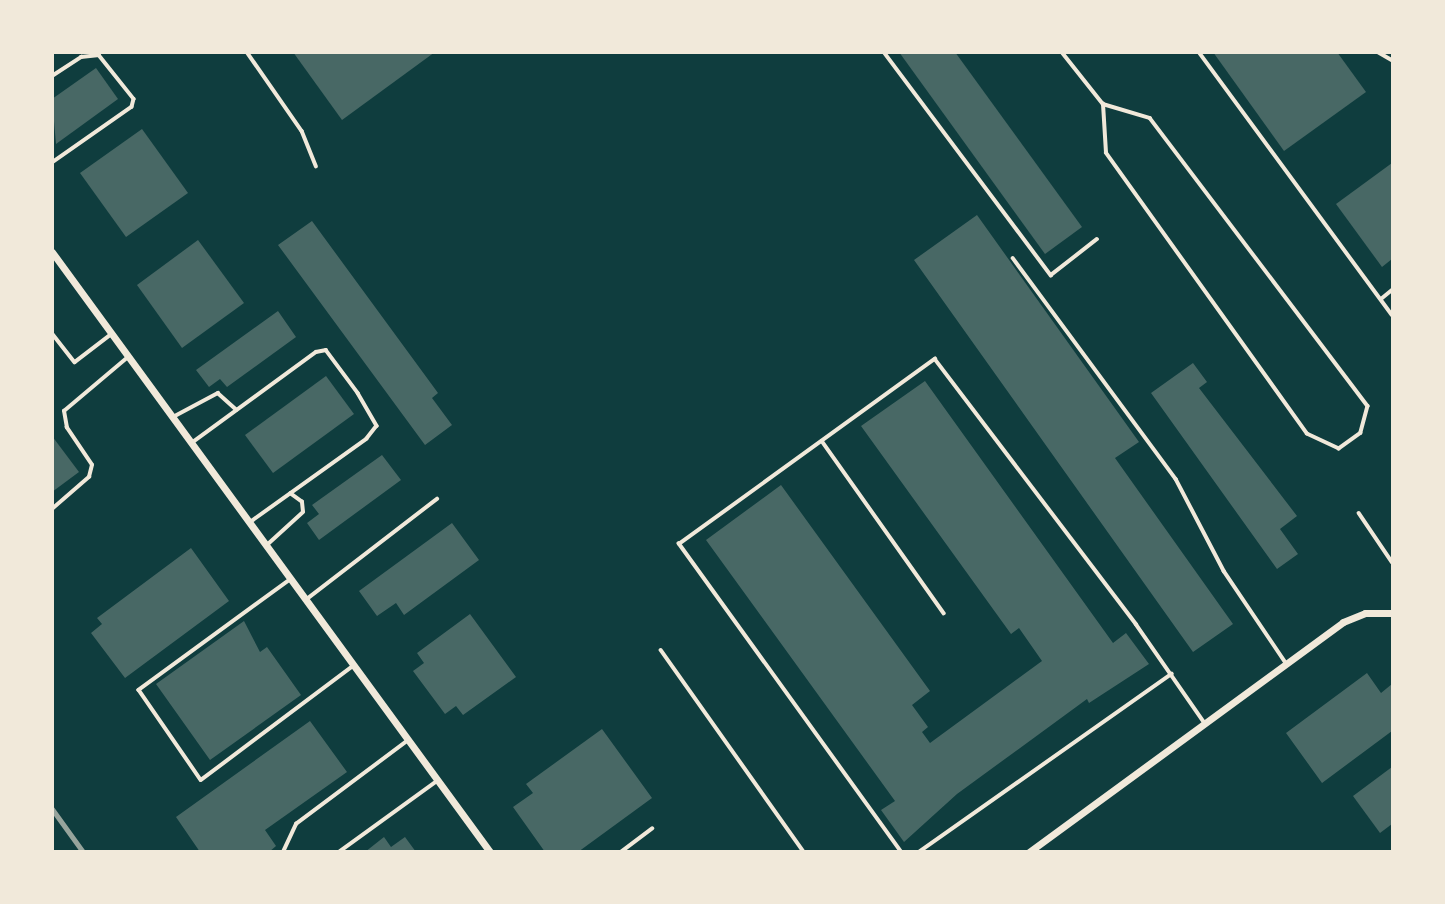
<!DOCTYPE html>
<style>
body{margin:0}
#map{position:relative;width:1445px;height:904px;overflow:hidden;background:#0f3d3e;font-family:Raleway,sans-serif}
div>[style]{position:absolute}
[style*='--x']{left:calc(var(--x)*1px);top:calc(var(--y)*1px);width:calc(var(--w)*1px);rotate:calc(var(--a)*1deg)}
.building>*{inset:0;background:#486865}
.service>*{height:3.5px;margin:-1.75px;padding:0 1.75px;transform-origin:1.75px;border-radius:1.75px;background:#f1e9da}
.minor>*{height:7px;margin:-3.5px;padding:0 3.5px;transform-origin:3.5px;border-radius:3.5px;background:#f1e9da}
.rail>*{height:5px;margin:-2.5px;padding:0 2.5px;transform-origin:2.5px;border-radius:2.5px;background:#97a49c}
span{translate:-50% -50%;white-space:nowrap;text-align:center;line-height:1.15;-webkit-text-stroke:6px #f1e9da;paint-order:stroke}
.frame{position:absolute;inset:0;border:54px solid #f1e9da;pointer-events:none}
</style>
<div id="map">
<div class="building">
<div style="clip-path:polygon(293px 52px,435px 52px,342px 120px)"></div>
<div style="clip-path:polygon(899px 52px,955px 52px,1082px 227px,1045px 254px)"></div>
<div style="clip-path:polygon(1213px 52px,1337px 52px,1366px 92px,1284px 151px)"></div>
<div style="clip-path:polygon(96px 68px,118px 99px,56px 144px,52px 99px)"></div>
<div style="clip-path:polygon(142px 129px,188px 193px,126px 237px,80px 173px)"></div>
<div style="clip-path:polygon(1392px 163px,1392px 259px,1382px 267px,1336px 204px)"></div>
<div style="clip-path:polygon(977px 215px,1139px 442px,1115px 458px,1233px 624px,1193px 652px,914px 260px)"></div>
<div style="clip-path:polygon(312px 221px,438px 393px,432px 398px,452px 425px,425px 445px,278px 245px)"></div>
<div style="clip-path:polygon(198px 240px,244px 303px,182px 348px,137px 285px)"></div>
<div style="clip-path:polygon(278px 311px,296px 337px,227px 387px,220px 379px,209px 387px,196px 370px)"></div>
<div style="clip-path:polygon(1193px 363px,1207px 382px,1199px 388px,1297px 516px,1280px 529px,1298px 554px,1277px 569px,1151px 393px)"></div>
<div style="clip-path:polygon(326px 376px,354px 414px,273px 473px,245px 435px)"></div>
<div style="clip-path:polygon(925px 381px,1113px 643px,1126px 633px,1149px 664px,1089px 703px,1087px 699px,957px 794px,904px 842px,881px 810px,895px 801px,706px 540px,781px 485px,930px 691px,912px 705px,928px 727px,922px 732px,930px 743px,1042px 661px,1019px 628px,1011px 634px,861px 426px)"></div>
<div style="clip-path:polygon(52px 436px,79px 472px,52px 492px)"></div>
<div style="clip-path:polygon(382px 455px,401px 480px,319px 540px,307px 523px,319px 514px,312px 505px)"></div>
<div style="clip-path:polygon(452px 523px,479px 560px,404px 615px,396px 603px,377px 616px,359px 591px)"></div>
<div style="clip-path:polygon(191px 548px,229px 601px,125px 678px,91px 633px,102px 624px,97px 618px)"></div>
<div style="clip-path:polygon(470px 614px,516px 677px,463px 715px,456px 706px,445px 714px,413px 671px,424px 663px,417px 653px)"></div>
<div style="clip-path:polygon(244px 621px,260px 652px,267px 647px,301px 695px,210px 760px,156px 684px)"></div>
<div style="clip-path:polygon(1367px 673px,1381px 693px,1392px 684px,1392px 731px,1322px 783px,1286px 733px)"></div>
<div style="clip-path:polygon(310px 721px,347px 772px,265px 830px,276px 846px,269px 852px,200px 852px,176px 817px)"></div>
<div style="clip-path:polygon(602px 729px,652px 798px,578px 852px,545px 852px,513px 807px,533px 793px,526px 784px)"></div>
<div style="clip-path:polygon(1392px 767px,1392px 824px,1380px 833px,1353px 796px)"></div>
<div style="clip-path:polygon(384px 837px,391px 847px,405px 837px,416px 852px,365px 852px)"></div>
</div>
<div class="service">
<div style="--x:247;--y:52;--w:96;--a:55.2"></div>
<div style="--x:302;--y:131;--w:38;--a:68"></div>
<div style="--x:884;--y:52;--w:279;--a:53.2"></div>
<div style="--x:1051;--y:275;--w:58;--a:-38"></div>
<div style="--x:1062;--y:52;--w:66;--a:51.7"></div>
<div style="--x:1103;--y:104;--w:49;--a:16.6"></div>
<div style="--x:1150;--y:118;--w:361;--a:52.9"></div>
<div style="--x:1368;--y:406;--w:28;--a:105"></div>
<div style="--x:1361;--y:433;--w:27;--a:144"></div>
<div style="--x:1339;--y:449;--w:35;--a:-155"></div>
<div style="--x:1307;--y:434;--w:345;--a:-125.6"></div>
<div style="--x:1106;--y:153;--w:49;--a:-93.5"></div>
<div style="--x:1199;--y:52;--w:326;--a:53.7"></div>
<div style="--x:1378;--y:52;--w:16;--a:30"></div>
<div style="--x:52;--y:76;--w:35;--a:-33"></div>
<div style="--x:81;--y:57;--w:18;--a:-6"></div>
<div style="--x:99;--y:55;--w:56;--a:51.5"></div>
<div style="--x:134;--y:99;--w:8;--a:104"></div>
<div style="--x:132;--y:107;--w:98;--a:145"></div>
<div style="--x:1013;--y:258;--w:275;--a:53.6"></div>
<div style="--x:1176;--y:479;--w:104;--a:62.4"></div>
<div style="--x:1224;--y:571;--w:111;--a:56"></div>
<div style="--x:1381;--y:299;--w:14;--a:-39"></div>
<div style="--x:52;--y:333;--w:37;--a:52"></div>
<div style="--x:75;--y:362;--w:44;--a:-37.6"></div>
<div style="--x:173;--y:417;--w:51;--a:-28.1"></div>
<div style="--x:218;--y:393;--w:25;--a:42"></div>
<div style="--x:822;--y:441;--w:211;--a:54.7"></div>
<div style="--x:193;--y:442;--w:152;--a:-36.2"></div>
<div style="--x:316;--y:352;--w:10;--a:-11"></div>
<div style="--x:326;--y:350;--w:54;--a:53.3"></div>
<div style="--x:358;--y:393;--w:38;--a:60"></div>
<div style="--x:377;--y:426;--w:16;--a:128"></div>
<div style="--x:367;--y:439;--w:143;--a:144.4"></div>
<div style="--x:52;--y:509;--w:49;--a:-40.9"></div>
<div style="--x:89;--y:477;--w:12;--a:-76"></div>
<div style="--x:92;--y:465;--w:45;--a:-124"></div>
<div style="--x:67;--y:428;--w:17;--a:-100"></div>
<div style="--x:64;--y:411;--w:82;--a:-40.1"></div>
<div style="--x:1359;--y:513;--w:59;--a:56"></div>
<div style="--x:268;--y:544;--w:47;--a:-42.4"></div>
<div style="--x:303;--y:512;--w:10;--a:-96"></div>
<div style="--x:302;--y:502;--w:14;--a:-144"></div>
<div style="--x:290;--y:580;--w:187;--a:143.9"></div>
<div style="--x:139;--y:690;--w:109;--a:55.4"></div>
<div style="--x:201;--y:780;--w:190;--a:-36.9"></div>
<div style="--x:307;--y:599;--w:164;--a:-37.6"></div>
<div style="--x:661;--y:650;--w:247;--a:54.7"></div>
<div style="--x:283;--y:852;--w:31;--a:-65"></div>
<div style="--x:296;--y:824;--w:139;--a:-36.8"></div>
<div style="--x:339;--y:852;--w:121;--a:-35.9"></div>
<div style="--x:621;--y:852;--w:39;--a:-37"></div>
<div style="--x:901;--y:852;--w:380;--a:-125.8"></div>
<div style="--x:679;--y:544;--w:316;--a:-35.9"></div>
<div style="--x:935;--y:359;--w:333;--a:52.8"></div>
<div style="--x:1136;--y:624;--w:119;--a:55.2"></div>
<div style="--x:919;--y:852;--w:309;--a:-35.2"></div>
</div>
<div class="minor">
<div style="--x:52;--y:252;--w:743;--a:53.87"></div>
<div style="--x:1029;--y:852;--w:389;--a:-36.2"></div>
<div style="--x:1343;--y:622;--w:24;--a:-22"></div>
<div style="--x:1365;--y:613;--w:27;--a:0"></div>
</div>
<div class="rail">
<div style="--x:52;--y:809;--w:53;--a:54.2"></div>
</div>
<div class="frame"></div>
</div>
